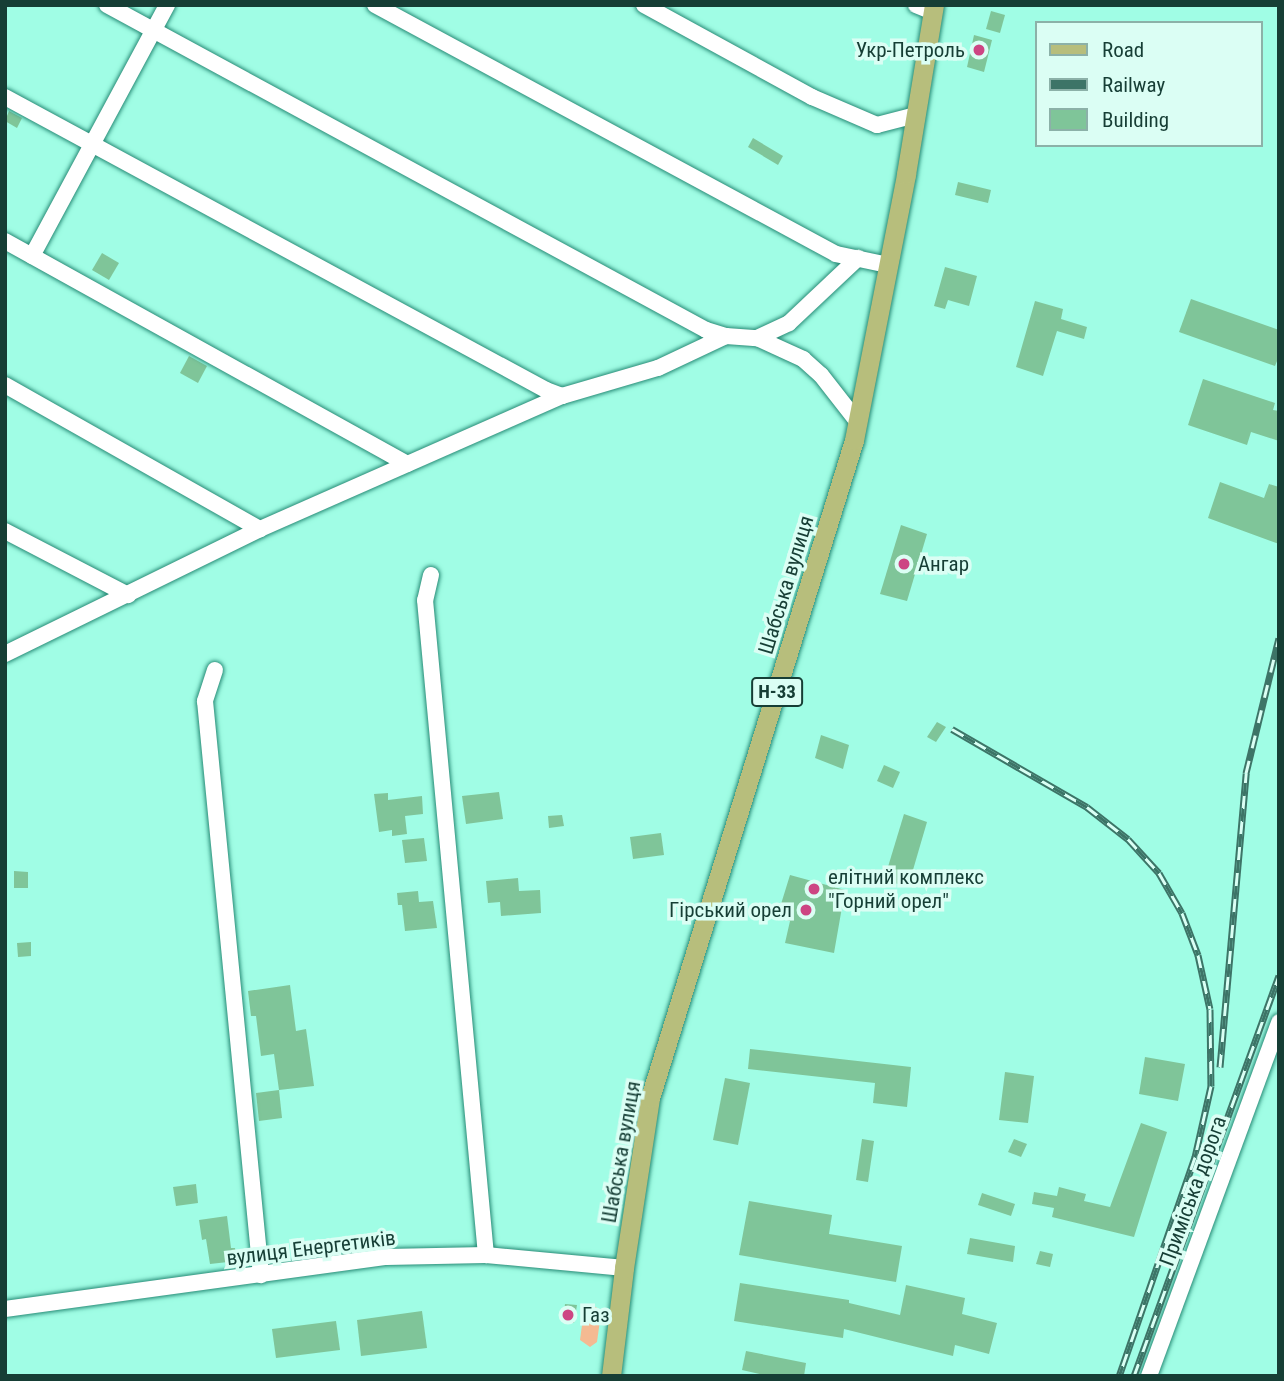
<!DOCTYPE html>
<meta charset="utf-8">
<style>
body{margin:0}
#map{position:relative;width:1284px;height:1381px;overflow:hidden;background:#a0fde5;font-family:"Roboto Condensed",sans-serif}
div>[style]{position:absolute}
[style*='--x']{left:calc(var(--x)*1px);top:calc(var(--y)*1px);width:calc(var(--w)*1px);rotate:calc(var(--a)*1deg)}
.green>*{inset:0;background:#f4ba92}
.building>*{inset:0;background:#7fc599}
.roads{filter:drop-shadow(0 0 2px #278b76) drop-shadow(0 0 2px #278b76)}
.minor>*{height:16px;margin:-8px;padding:0 8px;transform-origin:8px;border-radius:8px;background:#fff}
.major>*{height:19px;margin:-9.5px;padding:0 9.5px;transform-origin:9.5px;border-radius:9.5px;background:#b7be7c}
.rail>*{height:7px;margin-top:-3.5px;transform-origin:0;background:repeating-linear-gradient(90deg,#dbfef4 0 13px,#3d7467 0 26px);box-sizing:border-box;border-block:2px solid #3d7467}
.dots>*{width:19px;height:19px;translate:-50% -50%;box-sizing:border-box;border:4px solid #dbfef4;border-radius:50%}
span{translate:-50% -50%;white-space:nowrap;text-align:center;line-height:1.15;-webkit-text-stroke:7px #dbfef4;paint-order:stroke}
.shield-label span{padding:2px 5px;background:#dbfef4;border:2px solid;border-radius:5px;-webkit-text-stroke-width:0}
.shield-label{font-size:19px;color:#163e35;font-weight:700}
.poi-label{font-size:21px;color:#163e35}
.right{translate:-100% -50%;text-align:right}
.left{translate:0 -50%;text-align:left}
.street-label{font-size:21px;color:#163e35}
.frame{position:absolute;inset:0;border:7px solid #163e35;pointer-events:none}
.legend{position:absolute;left:1035px;top:21px;width:228px;height:126px;box-sizing:border-box;background:#dbfef4;border:2px solid #8cb1a8;margin:0;padding:9px 12px;list-style:none;font-size:21px;color:#163e35}
.legend li{display:flex;align-items:center;gap:14px;height:35px}
.legend b{width:35px;border:2px solid #8cb1a8}
</style>
<div id="map">
<div class="green">
<div style="clip-path:polygon(587px 1307px,596px 1307px,601px 1313px,597px 1342px,590px 1347px,580px 1340px,584px 1310px)"></div>
</div>
<div class="building">
<div style="clip-path:polygon(991px 11px,1005px 15px,1000px 33px,986px 29px)"></div>
<div style="clip-path:polygon(974px 35px,992px 40px,984px 72px,967px 67px)"></div>
<div style="clip-path:polygon(9px 111px,22px 118px,17px 128px,5px 121px)"></div>
<div style="clip-path:polygon(753px 138px,783px 156px,778px 165px,748px 147px)"></div>
<div style="clip-path:polygon(958px 182px,991px 190px,988px 203px,955px 195px)"></div>
<div style="clip-path:polygon(102px 253px,119px 263px,109px 280px,92px 270px)"></div>
<div style="clip-path:polygon(945px 267px,977px 276px,969px 306px,948px 300px,945px 309px,934px 306px)"></div>
<div style="clip-path:polygon(1191px 299px,1279px 330px,1279px 356px,1275px 366px,1179px 332px)"></div>
<div style="clip-path:polygon(1035px 301px,1063px 309px,1061px 319px,1087px 327px,1084px 339px,1057px 331px,1043px 376px,1016px 367px)"></div>
<div style="clip-path:polygon(189px 356px,207px 366px,198px 383px,180px 373px)"></div>
<div style="clip-path:polygon(1203px 379px,1275px 403px,1273px 410px,1279px 411px,1279px 441px,1251px 432px,1247px 445px,1188px 425px)"></div>
<div style="clip-path:polygon(1220px 482px,1264px 498px,1269px 484px,1279px 487px,1279px 544px,1208px 518px)"></div>
<div style="clip-path:polygon(901px 525px,927px 534px,907px 601px,880px 594px)"></div>
<div style="clip-path:polygon(937px 722px,946px 727px,936px 742px,927px 737px)"></div>
<div style="clip-path:polygon(821px 735px,849px 745px,843px 769px,815px 758px)"></div>
<div style="clip-path:polygon(884px 765px,900px 772px,893px 788px,877px 781px)"></div>
<div style="clip-path:polygon(499px 792px,503px 819px,466px 824px,462px 796px)"></div>
<div style="clip-path:polygon(388px 793px,388px 800px,422px 796px,423px 814px,405px 816px,407px 834px,392px 836px,392px 830px,379px 832px,374px 794px)"></div>
<div style="clip-path:polygon(904px 814px,927px 822px,908px 887px,884px 880px)"></div>
<div style="clip-path:polygon(562px 815px,564px 826px,549px 828px,548px 816px)"></div>
<div style="clip-path:polygon(661px 833px,664px 855px,633px 859px,630px 837px)"></div>
<div style="clip-path:polygon(424px 838px,427px 861px,405px 863px,402px 840px)"></div>
<div style="clip-path:polygon(14px 871px,28px 872px,28px 888px,14px 888px)"></div>
<div style="clip-path:polygon(790px 875px,845px 890px,834px 953px,785px 943px,790px 921px,777px 917px)"></div>
<div style="clip-path:polygon(518px 878px,519px 891px,540px 890px,541px 913px,501px 916px,500px 902px,488px 903px,486px 881px)"></div>
<div style="clip-path:polygon(418px 891px,419px 902px,433px 901px,437px 928px,405px 931px,402px 905px,398px 905px,397px 893px)"></div>
<div style="clip-path:polygon(31px 942px,31px 956px,18px 957px,17px 943px)"></div>
<div style="clip-path:polygon(290px 985px,296px 1031px,306px 1029px,314px 1086px,279px 1090px,274px 1054px,261px 1056px,256px 1016px,251px 1016px,248px 991px)"></div>
<div style="clip-path:polygon(750px 1049px,911px 1067px,907px 1107px,873px 1103px,875px 1083px,748px 1069px)"></div>
<div style="clip-path:polygon(1145px 1057px,1185px 1064px,1178px 1101px,1139px 1094px)"></div>
<div style="clip-path:polygon(1005px 1072px,1034px 1076px,1028px 1123px,999px 1120px)"></div>
<div style="clip-path:polygon(725px 1078px,750px 1083px,738px 1145px,713px 1140px)"></div>
<div style="clip-path:polygon(279px 1090px,282px 1118px,259px 1121px,256px 1093px)"></div>
<div style="clip-path:polygon(1141px 1123px,1167px 1132px,1134px 1237px,1052px 1217px,1054px 1208px,1032px 1204px,1034px 1192px,1057px 1196px,1059px 1187px,1086px 1194px,1084px 1201px,1110px 1207px)"></div>
<div style="clip-path:polygon(862px 1139px,874px 1141px,868px 1182px,856px 1180px)"></div>
<div style="clip-path:polygon(1014px 1139px,1027px 1144px,1021px 1157px,1008px 1152px)"></div>
<div style="clip-path:polygon(196px 1184px,198px 1203px,176px 1206px,173px 1187px)"></div>
<div style="clip-path:polygon(982px 1193px,1015px 1204px,1011px 1216px,978px 1205px)"></div>
<div style="clip-path:polygon(749px 1201px,832px 1215px,829px 1234px,902px 1246px,896px 1282px,739px 1255px)"></div>
<div style="clip-path:polygon(227px 1216px,231px 1248px,235px 1248px,237px 1261px,210px 1264px,206px 1239px,202px 1240px,199px 1220px)"></div>
<div style="clip-path:polygon(970px 1238px,1015px 1246px,1013px 1262px,967px 1254px)"></div>
<div style="clip-path:polygon(1040px 1251px,1053px 1254px,1050px 1267px,1036px 1264px)"></div>
<div style="clip-path:polygon(740px 1283px,849px 1300px,849px 1303px,900px 1315px,906px 1285px,965px 1298px,962px 1314px,997px 1323px,989px 1354px,955px 1345px,953px 1356px,844px 1329px,843px 1338px,734px 1321px)"></div>
<div style="clip-path:polygon(565px 1304px,577px 1305px,574px 1323px,563px 1322px)"></div>
<div style="clip-path:polygon(422px 1311px,427px 1348px,361px 1356px,357px 1320px)"></div>
<div style="clip-path:polygon(336px 1321px,340px 1350px,276px 1358px,272px 1329px)"></div>
<div style="clip-path:polygon(746px 1351px,806px 1363px,804px 1376px,769px 1376px,742px 1370px)"></div>
</div>
<div class="roads">
<div class="minor">
<div style="--x:107;--y:5;--w:681;--a:28.48"></div>
<div style="--x:706;--y:330;--w:21;--a:17"></div>
<div style="--x:375;--y:5;--w:524;--a:28.37"></div>
<div style="--x:836;--y:254;--w:53;--a:11.9"></div>
<div style="--x:644;--y:5;--w:192;--a:28.7"></div>
<div style="--x:812;--y:97;--w:71;--a:23.3"></div>
<div style="--x:877;--y:125;--w:40;--a:-14.4"></div>
<div style="--x:916;--y:5;--w:18;--a:22"></div>
<div style="--x:5;--y:97;--w:615;--a:28.44"></div>
<div style="--x:546;--y:390;--w:17;--a:21"></div>
<div style="--x:5;--y:241;--w:460;--a:29"></div>
<div style="--x:32;--y:256;--w:285;--a:-61.7"></div>
<div style="--x:757;--y:338;--w:51;--a:24.5"></div>
<div style="--x:803;--y:359;--w:24;--a:42"></div>
<div style="--x:821;--y:375;--w:58;--a:52"></div>
<div style="--x:5;--y:385;--w:293;--a:29.5"></div>
<div style="--x:5;--y:531;--w:139;--a:27.5"></div>
<div style="--x:431;--y:575;--w:26;--a:103"></div>
<div style="--x:425;--y:600;--w:658;--a:84.68"></div>
<div style="--x:5;--y:654;--w:284;--a:-26.1"></div>
<div style="--x:260;--y:529;--w:330;--a:-23.8"></div>
<div style="--x:562;--y:396;--w:100;--a:-16.3"></div>
<div style="--x:658;--y:368;--w:75;--a:-25.2"></div>
<div style="--x:726;--y:336;--w:31;--a:4"></div>
<div style="--x:757;--y:338;--w:35;--a:-25"></div>
<div style="--x:789;--y:323;--w:95;--a:-43.3"></div>
<div style="--x:215;--y:670;--w:33;--a:108"></div>
<div style="--x:205;--y:701;--w:577;--a:84.43"></div>
<div style="--x:5;--y:1309;--w:385;--a:-7.8"></div>
<div style="--x:386;--y:1257;--w:100;--a:-1.1"></div>
<div style="--x:486;--y:1255;--w:139;--a:5.4"></div>
<div style="--x:1149;--y:1376;--w:377;--a:-69.8"></div>
</div>
<div class="major">
<div style="--x:611;--y:1376;--w:109;--a:-83.1"></div>
<div style="--x:624;--y:1268;--w:172;--a:-81.3"></div>
<div style="--x:650;--y:1098;--w:689;--a:-72.77"></div>
<div style="--x:854;--y:440;--w:271;--a:-78.9"></div>
<div style="--x:906;--y:174;--w:171;--a:-80.6"></div>
</div>
</div>
<div class="rail">
<div style="--x:952;--y:729;--w:156;--a:30"></div>
<div style="--x:1087;--y:807;--w:52;--a:38"></div>
<div style="--x:1128;--y:839;--w:46;--a:47.6"></div>
<div style="--x:1159;--y:873;--w:46;--a:60.1"></div>
<div style="--x:1182;--y:913;--w:45;--a:69.1"></div>
<div style="--x:1198;--y:955;--w:55;--a:77.5"></div>
<div style="--x:1210;--y:1009;--w:77;--a:89.3"></div>
<div style="--x:1211;--y:1086;--w:73;--a:102.7"></div>
<div style="--x:1195;--y:1157;--w:232;--a:109.1"></div>
<div style="--x:1220;--y:1067;--w:295;--a:-84.9"></div>
<div style="--x:1246;--y:773;--w:139;--a:-76.3"></div>
<div style="--x:1134;--y:1376;--w:426;--a:-70.1"></div>
</div>
<div class="dots">
<div style="left:979px;top:50px;background:#cd4583"></div>
<div style="left:904px;top:564px;background:#cd4583"></div>
<div style="left:814px;top:889px;background:#cd4583"></div>
<div style="left:806px;top:910px;background:#cd4583"></div>
<div style="left:568px;top:1315px;background:#cd4583"></div>
</div>
<div class="shield-label">
<span style="left:777px;top:692px">Н-33</span>
</div>
<div class="poi-label">
<span class="right" style="left:965px;top:50px">Укр-Петроль</span>
<span class="left" style="left:918px;top:564px">Ангар</span>
<span class="left" style="left:828px;top:889px">елітний комплекс<br>"Горний орел"</span>
<span class="right" style="left:792px;top:910px">Гірський орел</span>
<span class="left" style="left:582px;top:1315px">Газ</span>
</div>
<div class="street-label">
<span style="left:786px;top:585px;rotate:-73deg">Шабська вулиця</span>
<span style="left:621px;top:1152px;rotate:-80deg">Шабська вулиця</span>
<span style="left:1193px;top:1191px;rotate:-70deg">Приміська дорога</span>
<span style="left:311px;top:1248px;rotate:-7deg">вулиця Енергетиків</span>
</div>
<div class="frame"></div>
<ul class="legend">
<li><b style="height:9px;background:#b7be7c"></b>Road</li>
<li><b style="height:9px;background:#3d7467"></b>Railway</li>
<li><b style="height:19px;background:#7fc599"></b>Building</li>
</ul>
</div>
